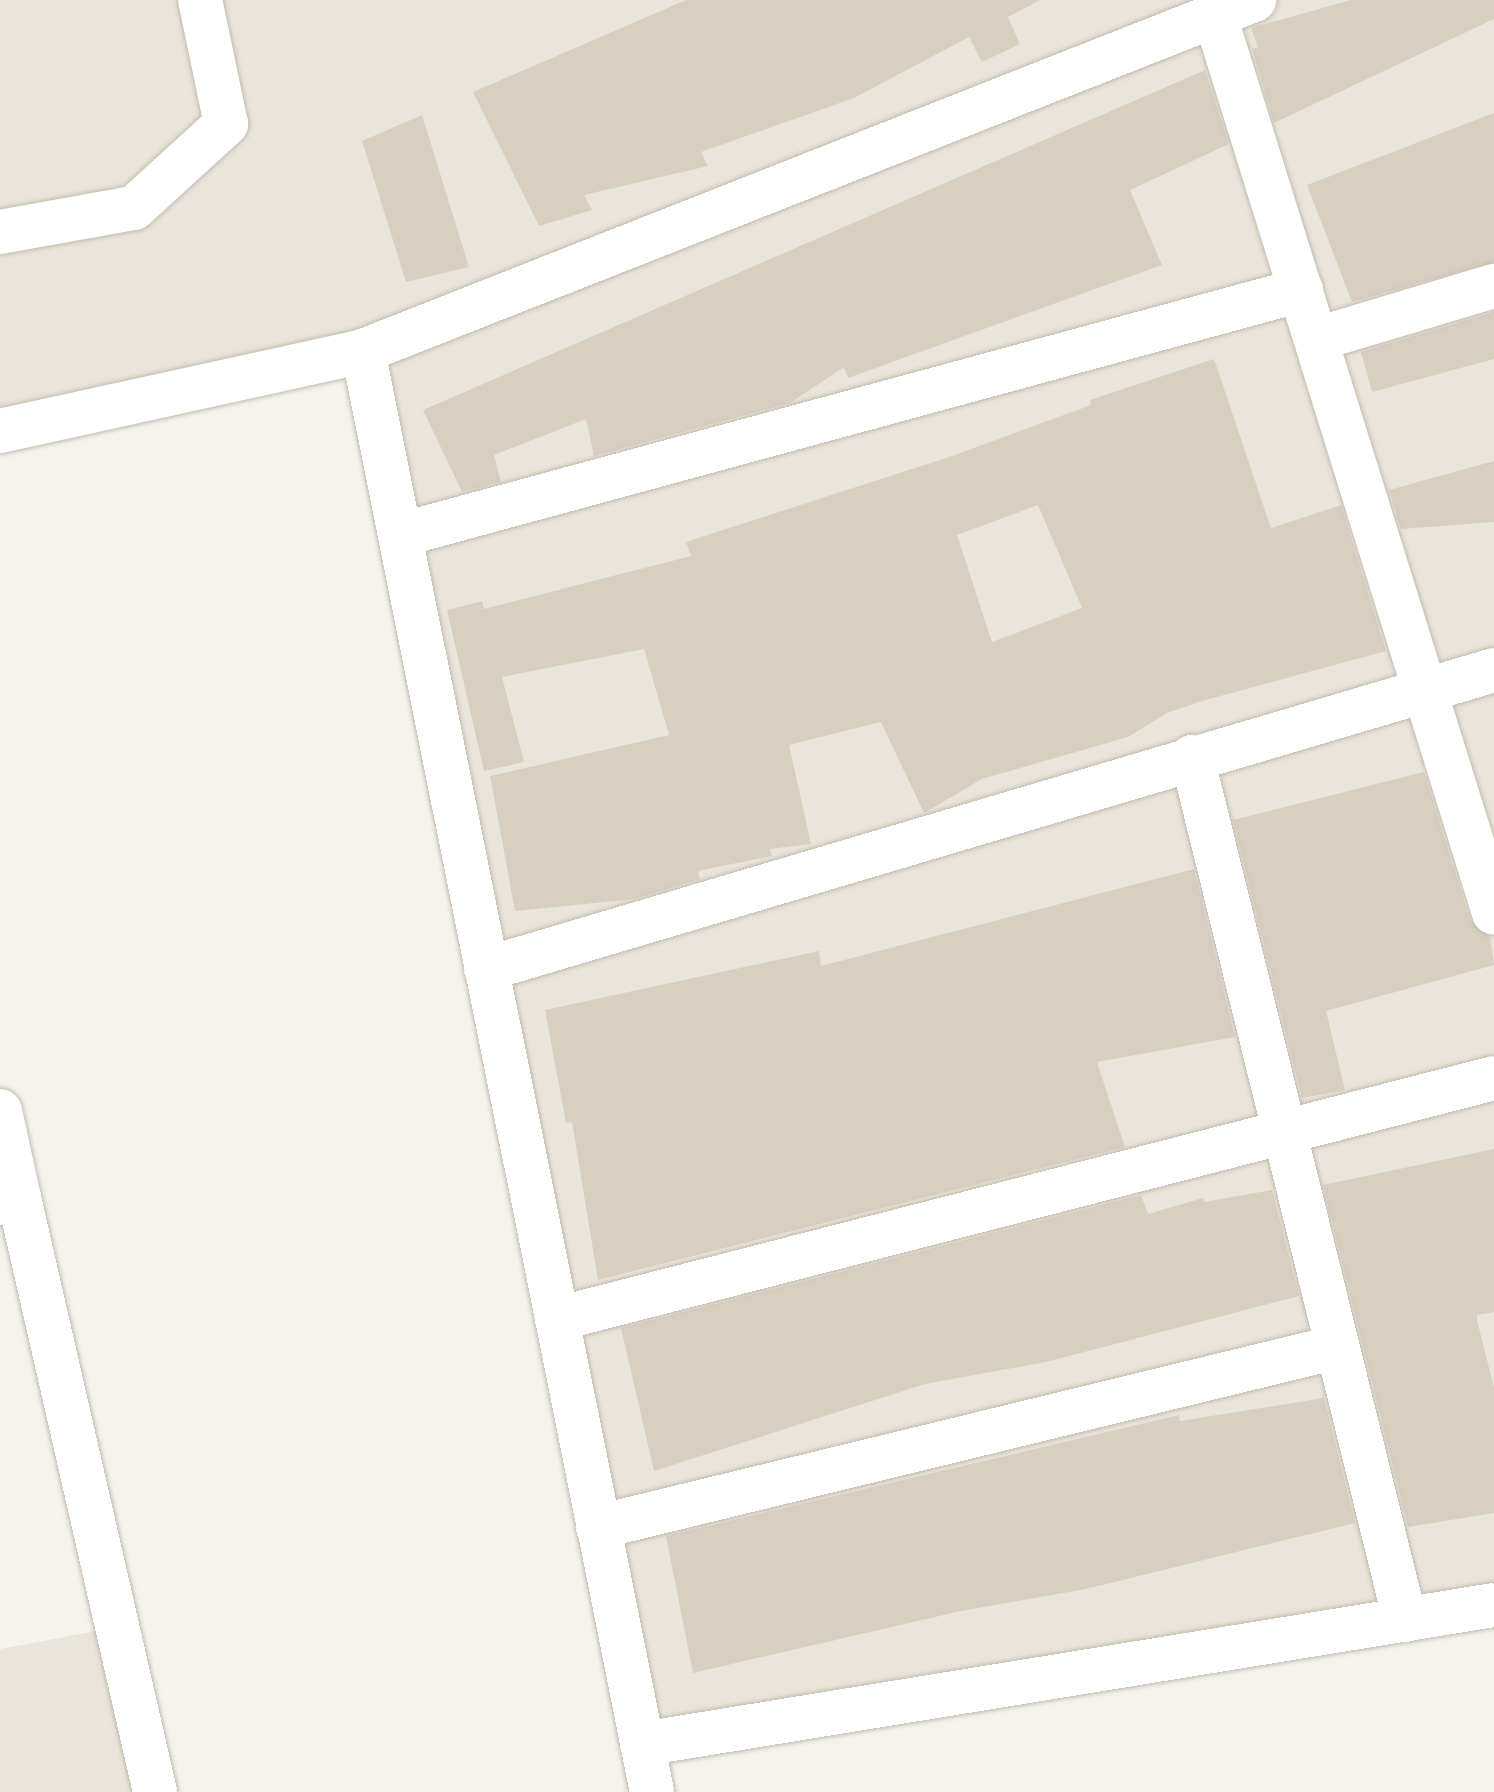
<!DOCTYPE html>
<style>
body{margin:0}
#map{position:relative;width:1494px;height:1792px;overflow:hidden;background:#f6f3ec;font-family:Signika,sans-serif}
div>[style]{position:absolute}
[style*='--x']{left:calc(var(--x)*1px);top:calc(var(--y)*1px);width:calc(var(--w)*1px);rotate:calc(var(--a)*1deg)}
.residential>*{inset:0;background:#eae5da}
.building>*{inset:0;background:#d8cfc1}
.roads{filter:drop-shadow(0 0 2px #c2bbae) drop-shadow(0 0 2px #c2bbae)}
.minor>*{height:44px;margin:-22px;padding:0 22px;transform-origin:22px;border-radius:22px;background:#fff}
span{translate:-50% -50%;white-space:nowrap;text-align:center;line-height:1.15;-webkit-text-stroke:8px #fff;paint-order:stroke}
</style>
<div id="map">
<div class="residential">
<div style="clip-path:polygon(0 0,1494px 0,1494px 1605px,642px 1744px,363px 352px,0 430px)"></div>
<div style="clip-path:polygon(118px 1627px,155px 1792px,0 1792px,0 1649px)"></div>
</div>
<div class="building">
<div style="clip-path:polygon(686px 0,1040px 0,1008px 17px,1020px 44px,982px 62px,969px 37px,854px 98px,701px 152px,708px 166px,584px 195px,592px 210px,539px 226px,473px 92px)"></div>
<div style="clip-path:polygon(1351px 0,1494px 0,1494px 19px,1274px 123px,1252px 49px,1258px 47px,1251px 28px)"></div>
<div style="clip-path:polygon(1205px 70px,1229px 144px,1130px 190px,1162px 265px,848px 378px,844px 367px,790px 403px,594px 456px,586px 419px,494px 455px,501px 482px,462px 492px,423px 410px)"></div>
<div style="clip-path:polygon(1494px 113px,1494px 262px,1352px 302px,1307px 185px)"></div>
<div style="clip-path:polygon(422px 115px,469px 267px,406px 282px,362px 141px)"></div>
<div style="clip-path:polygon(1494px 312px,1494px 359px,1372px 392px,1361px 352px)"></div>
<div style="clip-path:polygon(evenodd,1214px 359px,1271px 528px,1341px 505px,1386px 651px,1202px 701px,1167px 713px,1128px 737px,982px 779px,924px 813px,881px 722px,789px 745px,811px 844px,770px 849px,772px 856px,698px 871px,700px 879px,635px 899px,515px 911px,490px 776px,669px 735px,644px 649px,502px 677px,524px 762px,484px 771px,447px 610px,482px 601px,484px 609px,691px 556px,686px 542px,952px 456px,1091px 405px,1090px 400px,1214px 359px,1038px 505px,1082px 608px,992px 642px,957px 535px,1038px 505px)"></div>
<div style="clip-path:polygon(1494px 461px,1494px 522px,1401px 529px,1389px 490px)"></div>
<div style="clip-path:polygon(1424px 772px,1470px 920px,1490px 937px,1494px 965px,1326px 1011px,1345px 1090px,1302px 1098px,1233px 820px)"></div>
<div style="clip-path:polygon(1194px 869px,1235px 1037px,1097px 1062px,1125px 1147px,598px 1280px,572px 1122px,566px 1123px,545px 1010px,819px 951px,821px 966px)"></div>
<div style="clip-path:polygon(1494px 1149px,1494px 1312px,1477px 1315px,1477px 1320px,1494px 1388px,1494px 1513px,1408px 1527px,1323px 1185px)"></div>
<div style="clip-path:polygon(1272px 1190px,1299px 1296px,1046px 1362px,925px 1384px,654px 1471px,621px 1328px,1141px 1195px,1148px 1214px,1203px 1198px,1204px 1202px)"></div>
<div style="clip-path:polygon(1324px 1398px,1355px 1523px,1086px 1589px,961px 1611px,693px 1673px,666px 1536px,1179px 1415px,1180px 1421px)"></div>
</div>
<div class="roads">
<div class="minor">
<div style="--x:1215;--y:16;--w:939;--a:72.72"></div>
<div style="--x:0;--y:232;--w:136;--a:-10.2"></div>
<div style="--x:134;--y:208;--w:125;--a:-42.4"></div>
<div style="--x:226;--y:124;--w:127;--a:-101.8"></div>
<div style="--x:1317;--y:339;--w:185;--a:-16.7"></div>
<div style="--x:0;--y:431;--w:372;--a:-12.4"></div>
<div style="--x:400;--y:535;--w:934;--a:-15.21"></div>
<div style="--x:1192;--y:757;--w:889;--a:76.14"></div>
<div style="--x:486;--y:969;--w:1051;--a:-16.52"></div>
<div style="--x:0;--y:1111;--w:89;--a:77.7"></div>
<div style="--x:0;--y:1203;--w:20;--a:-15"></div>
<div style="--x:19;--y:1198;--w:609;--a:77.1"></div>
<div style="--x:557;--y:1319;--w:967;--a:-14.42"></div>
<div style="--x:598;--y:1527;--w:761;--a:-13.69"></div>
<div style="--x:642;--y:1744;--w:863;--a:-9.27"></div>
<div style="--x:652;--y:1792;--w:1470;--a:-101.34"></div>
<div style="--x:363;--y:351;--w:958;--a:-21.5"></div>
</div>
</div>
</div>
